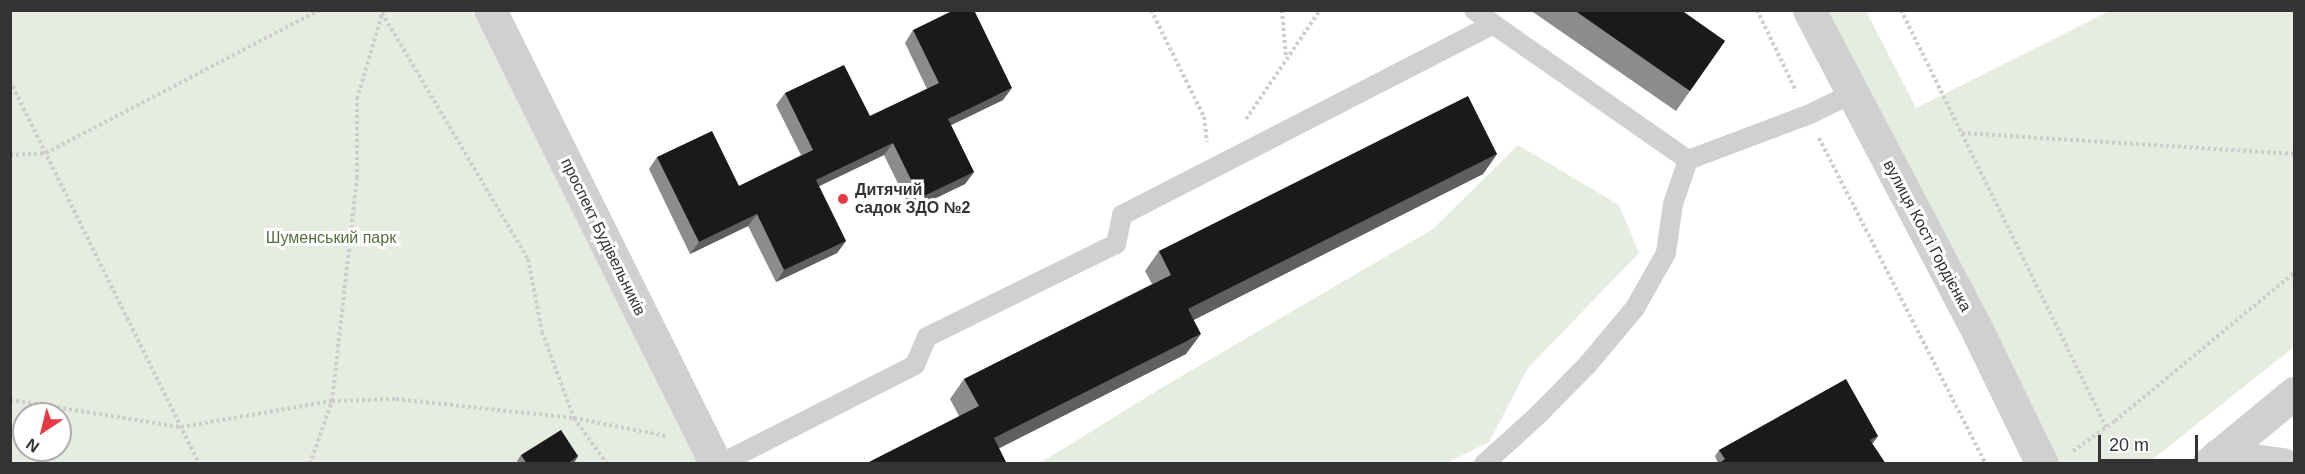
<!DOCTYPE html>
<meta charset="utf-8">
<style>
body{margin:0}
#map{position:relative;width:2305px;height:474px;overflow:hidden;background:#fff;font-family:Arial,sans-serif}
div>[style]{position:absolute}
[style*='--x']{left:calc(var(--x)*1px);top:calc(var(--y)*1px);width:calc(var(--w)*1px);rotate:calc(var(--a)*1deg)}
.green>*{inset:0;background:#e6ecdf}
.path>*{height:4px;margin-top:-2px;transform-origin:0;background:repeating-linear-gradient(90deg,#cdcdcd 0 3px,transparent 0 6px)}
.service>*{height:20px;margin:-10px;padding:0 10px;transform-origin:10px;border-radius:10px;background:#d0d0d0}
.minor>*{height:33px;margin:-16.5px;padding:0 16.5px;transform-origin:16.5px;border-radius:16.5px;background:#d0d0d0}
.wall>*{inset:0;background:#8c8c8c}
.shaded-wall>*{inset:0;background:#5f5f5f}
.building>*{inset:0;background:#1a1a1a}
.dots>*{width:16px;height:16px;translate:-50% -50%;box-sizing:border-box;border:3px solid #fff;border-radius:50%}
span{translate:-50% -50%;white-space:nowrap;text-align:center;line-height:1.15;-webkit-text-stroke:6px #fff;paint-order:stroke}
.poi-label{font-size:16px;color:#333;font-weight:700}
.left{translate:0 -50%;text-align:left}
.street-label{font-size:16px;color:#333}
.park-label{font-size:16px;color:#56703f}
.frame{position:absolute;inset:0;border:12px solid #333;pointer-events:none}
.north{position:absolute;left:12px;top:402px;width:60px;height:60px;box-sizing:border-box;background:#fff;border:2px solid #adadad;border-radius:50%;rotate:215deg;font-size:16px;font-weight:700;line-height:24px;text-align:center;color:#333}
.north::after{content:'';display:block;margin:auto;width:21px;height:27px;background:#e63946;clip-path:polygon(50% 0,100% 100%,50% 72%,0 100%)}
.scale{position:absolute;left:2098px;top:435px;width:100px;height:27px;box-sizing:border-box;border:3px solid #333;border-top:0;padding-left:8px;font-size:18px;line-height:21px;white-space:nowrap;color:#333;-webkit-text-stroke:4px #fff;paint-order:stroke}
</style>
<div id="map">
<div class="green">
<div style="clip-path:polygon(evenodd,10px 11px,472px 11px,698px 463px,11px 463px,10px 11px,24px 414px,60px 414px,60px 450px,24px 450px,24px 414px)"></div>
<div style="clip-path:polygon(1819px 11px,1866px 11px,1916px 108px,2109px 11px,2294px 11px,2294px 347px,2148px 463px,2059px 463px,2049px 451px)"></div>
<div style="clip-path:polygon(1518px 145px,1619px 205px,1639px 253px,1528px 368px,1489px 442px,1447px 463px,1040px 463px,1168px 384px,1433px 229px)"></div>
</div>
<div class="path">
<div style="--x:1151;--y:10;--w:119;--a:63.6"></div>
<div style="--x:1204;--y:117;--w:25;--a:83"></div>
<div style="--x:1282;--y:10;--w:48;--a:85.2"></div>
<div style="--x:1757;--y:10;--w:90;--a:64.3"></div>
<div style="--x:1901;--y:10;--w:465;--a:63.8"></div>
<div style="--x:382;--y:13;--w:286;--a:59.3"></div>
<div style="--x:528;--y:259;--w:74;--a:79.1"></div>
<div style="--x:542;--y:332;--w:92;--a:69.6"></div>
<div style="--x:574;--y:418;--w:57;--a:54.3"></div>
<div style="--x:10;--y:81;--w:427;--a:63.7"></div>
<div style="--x:1246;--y:119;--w:132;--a:-55.8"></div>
<div style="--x:1962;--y:133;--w:333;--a:3.6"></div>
<div style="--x:1819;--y:138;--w:366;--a:62.9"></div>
<div style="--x:10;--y:155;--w:36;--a:-3"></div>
<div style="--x:46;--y:153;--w:309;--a:-27.6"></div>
<div style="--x:10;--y:400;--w:173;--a:9"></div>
<div style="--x:181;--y:427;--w:153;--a:-9.8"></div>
<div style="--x:332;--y:401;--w:64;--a:-1.8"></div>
<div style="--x:396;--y:399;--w:179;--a:6.1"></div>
<div style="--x:574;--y:418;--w:94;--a:11.1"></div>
<div style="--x:2073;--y:451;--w:52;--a:-35.5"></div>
<div style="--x:2115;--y:421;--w:232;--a:-39.6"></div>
<div style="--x:310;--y:464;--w:67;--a:-70.8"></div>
<div style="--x:332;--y:401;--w:224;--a:-83.6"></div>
<div style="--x:357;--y:178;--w:79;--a:-90"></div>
<div style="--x:357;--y:99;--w:93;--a:-73.7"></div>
</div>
<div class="service">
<div style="--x:1474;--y:10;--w:24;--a:36"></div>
<div style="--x:720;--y:464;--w:219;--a:-26.9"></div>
<div style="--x:915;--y:365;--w:30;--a:-67"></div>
<div style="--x:927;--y:337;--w:211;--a:-26.2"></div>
<div style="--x:1116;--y:244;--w:30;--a:-78"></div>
<div style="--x:1122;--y:215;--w:417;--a:-27.2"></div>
<div style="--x:1493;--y:24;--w:238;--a:34.9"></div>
<div style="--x:1484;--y:464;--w:72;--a:-42.2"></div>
<div style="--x:1537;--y:416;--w:74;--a:-45.5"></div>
<div style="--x:1589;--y:363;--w:72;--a:-50.1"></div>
<div style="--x:1635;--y:308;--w:63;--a:-60.6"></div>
<div style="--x:1666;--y:253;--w:49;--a:-81.9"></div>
<div style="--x:1673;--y:204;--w:46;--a:-71.2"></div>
<div style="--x:1688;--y:160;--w:128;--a:-20.6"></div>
<div style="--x:1808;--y:115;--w:50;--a:-26.1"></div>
</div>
<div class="minor">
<div style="--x:490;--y:10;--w:507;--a:63.54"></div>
<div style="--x:1809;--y:10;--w:355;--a:62.3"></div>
<div style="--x:1974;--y:324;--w:156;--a:64.1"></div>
<div style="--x:2218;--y:455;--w:65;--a:8"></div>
<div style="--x:2208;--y:464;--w:112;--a:-39.5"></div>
</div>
<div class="wall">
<div style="clip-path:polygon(1530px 10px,1681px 10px,1725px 41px,1676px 111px)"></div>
<div style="clip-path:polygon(913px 30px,1003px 100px,951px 125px,974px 172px,965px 184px,911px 210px,884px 155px,819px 186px,846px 241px,837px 253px,776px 282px,748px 226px,690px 254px,649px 169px,657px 157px,739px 186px,801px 155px,776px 105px,785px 93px,870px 116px,927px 89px,905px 43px)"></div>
<div style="clip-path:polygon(1497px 154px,1483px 174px,1193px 320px,1186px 354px,999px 448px,959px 416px,950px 399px,964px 379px,1152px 284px,1145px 271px,1159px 251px)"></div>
<div style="clip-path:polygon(1878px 436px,1872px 443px,1718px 463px,1715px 456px,1719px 450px)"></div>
<div style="clip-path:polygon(521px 455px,578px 456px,573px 464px,518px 464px,517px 461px)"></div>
</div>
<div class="shaded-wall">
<div style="clip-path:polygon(1012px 88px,1003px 100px,939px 131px,948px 119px)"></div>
<div style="clip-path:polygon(893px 143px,884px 155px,807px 192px,816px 180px)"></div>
<div style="clip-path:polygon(1497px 154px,1483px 174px,1174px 330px,1188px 309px)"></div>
<div style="clip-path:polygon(974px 172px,965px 184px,911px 210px,920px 198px)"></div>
<div style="clip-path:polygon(757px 214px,748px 226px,690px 254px,699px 242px)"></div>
<div style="clip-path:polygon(846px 241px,837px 253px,776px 282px,784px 270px)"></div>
<div style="clip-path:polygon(1201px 334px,1186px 354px,980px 458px,994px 438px)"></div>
<div style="clip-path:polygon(1878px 436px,1873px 443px,1866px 447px,1870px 440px)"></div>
<div style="clip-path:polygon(578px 456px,574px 463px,567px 464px)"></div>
</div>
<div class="building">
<div style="clip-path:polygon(954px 10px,974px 10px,1012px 88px,948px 119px,974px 172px,920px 198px,893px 143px,816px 180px,846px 241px,784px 270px,757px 214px,699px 242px,657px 157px,712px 131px,739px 186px,813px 150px,785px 93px,844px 65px,870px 116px,939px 83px,913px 30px)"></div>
<div style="clip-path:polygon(1574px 10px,1681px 10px,1725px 41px,1690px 91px)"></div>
<div style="clip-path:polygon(1468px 96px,1497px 154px,1188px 309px,1201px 334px,994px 438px,1007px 464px,865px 464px,979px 406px,964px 379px,1171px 275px,1159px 251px)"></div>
<div style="clip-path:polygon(1846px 379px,1878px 436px,1870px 440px,1886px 464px,1718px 464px,1725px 459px,1719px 450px)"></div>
<div style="clip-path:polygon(561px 430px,578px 456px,567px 464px,527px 464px,521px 455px)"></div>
</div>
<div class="dots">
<div style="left:843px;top:199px;background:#e63946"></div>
</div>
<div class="poi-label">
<span class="left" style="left:855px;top:199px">Дитячий<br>садок ЗДО №2</span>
</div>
<div class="street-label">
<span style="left:1927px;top:236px;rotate:62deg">вулиця Кості Гордієнка</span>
<span style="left:603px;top:237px;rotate:64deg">проспект Будівельників</span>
</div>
<div class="park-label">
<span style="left:331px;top:238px">Шуменський парк</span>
</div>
<div class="frame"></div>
<div class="north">N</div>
<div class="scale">20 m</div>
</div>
